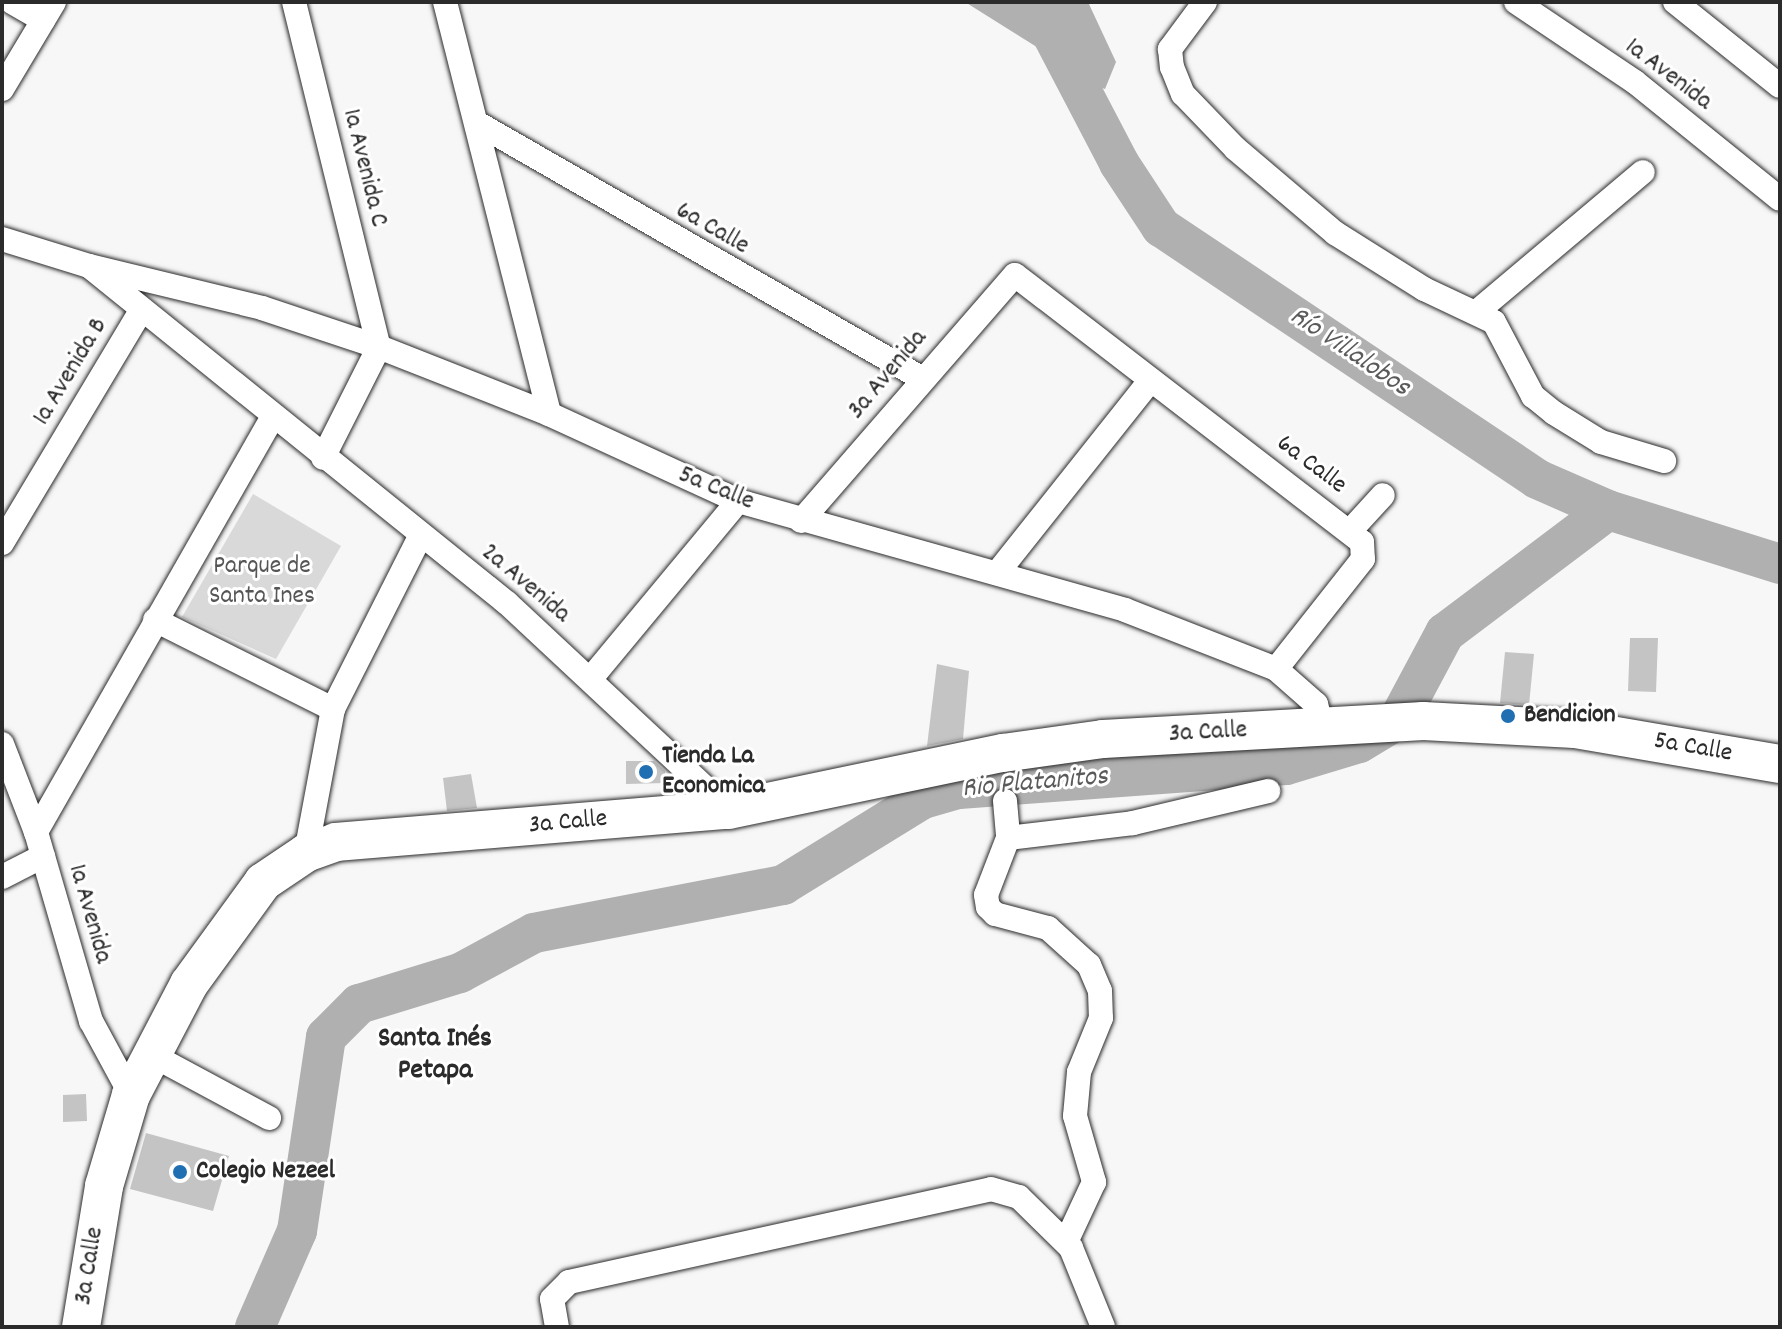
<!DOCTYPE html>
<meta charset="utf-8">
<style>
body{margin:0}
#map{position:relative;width:1782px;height:1329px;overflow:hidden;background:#f7f7f7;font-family:Dekko,sans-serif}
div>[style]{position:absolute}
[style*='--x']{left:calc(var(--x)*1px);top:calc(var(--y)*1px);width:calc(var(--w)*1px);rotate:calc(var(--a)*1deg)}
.green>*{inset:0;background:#d9d9d9}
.water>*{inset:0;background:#b0b0b0}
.river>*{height:40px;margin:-20px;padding:0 20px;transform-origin:20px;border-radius:20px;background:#b0b0b0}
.building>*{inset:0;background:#c4c4c4}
.roads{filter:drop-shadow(0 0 2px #2b2b2b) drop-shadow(0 0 2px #2b2b2b)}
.street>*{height:24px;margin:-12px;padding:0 12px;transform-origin:12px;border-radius:12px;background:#fff}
.primary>*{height:38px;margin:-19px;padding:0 19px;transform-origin:19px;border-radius:19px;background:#fff}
.dots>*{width:22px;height:22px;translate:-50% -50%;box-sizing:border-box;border:4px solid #fff;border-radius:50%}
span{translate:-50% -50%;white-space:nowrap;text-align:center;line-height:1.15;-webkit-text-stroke:6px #fff;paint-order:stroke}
.street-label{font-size:26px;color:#2b2b2b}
.park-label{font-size:26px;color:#565656}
.poi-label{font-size:26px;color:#2b2b2b;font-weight:700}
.left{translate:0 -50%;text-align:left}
.water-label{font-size:28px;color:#5a5a5a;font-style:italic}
.neighbourhood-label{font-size:28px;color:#2b2b2b;font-weight:700}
.frame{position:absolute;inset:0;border:4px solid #2b2b2b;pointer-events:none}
</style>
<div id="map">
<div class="green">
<div style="clip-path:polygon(253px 494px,341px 546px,276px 659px,182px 617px)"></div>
</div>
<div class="water">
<div style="clip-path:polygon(965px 2px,1088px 2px,1116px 62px,1105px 89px,1075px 79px,1048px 54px)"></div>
</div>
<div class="river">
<div style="--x:1035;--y:2;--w:182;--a:62.4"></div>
<div style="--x:1119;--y:163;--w:77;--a:56.7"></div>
<div style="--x:1161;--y:227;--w:453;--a:33.8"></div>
<div style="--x:1537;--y:479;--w:77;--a:23.6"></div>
<div style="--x:1608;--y:510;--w:180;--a:17.4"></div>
<div style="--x:255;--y:1327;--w:105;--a:-66.4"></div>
<div style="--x:297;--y:1231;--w:196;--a:-81.5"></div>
<div style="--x:326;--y:1037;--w:47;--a:-45"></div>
<div style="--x:359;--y:1004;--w:106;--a:-17.1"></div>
<div style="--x:460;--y:973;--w:84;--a:-28.4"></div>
<div style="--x:534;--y:933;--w:254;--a:-10.9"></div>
<div style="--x:783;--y:885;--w:164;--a:-31.6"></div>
<div style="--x:923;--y:799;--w:37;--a:-16"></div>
<div style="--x:959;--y:789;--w:328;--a:-4.2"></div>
<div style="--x:1286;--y:765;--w:76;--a:-16.8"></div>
<div style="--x:1359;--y:743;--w:47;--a:-31"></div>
<div style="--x:1399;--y:719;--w:98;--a:-61.9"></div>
<div style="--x:1445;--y:633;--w:204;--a:-37"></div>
</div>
<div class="building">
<div style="clip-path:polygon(1630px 638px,1658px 638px,1656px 692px,1628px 691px)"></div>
<div style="clip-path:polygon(1505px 652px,1534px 654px,1529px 705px,1500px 703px)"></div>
<div style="clip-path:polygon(937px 664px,969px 671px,963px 739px,927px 746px)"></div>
<div style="clip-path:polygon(626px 761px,654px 761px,665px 771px,666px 783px,626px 784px)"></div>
<div style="clip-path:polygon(471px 774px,477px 808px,447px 811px,443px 778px)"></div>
<div style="clip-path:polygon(86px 1094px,87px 1121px,63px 1122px,63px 1095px)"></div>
<div style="clip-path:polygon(146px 1133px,229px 1156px,213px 1211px,130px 1189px)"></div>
</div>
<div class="roads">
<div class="street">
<div style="--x:12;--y:2;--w:36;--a:30"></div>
<div style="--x:294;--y:2;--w:355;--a:76.2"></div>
<div style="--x:379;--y:347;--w:124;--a:116.8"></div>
<div style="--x:445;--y:2;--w:425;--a:75.8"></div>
<div style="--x:1205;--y:2;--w:59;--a:126.7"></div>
<div style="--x:1170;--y:49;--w:18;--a:84"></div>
<div style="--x:1172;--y:67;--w:29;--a:68"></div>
<div style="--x:1183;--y:94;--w:76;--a:46.1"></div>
<div style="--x:1236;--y:149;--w:130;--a:40.3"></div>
<div style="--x:1335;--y:233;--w:105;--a:32.2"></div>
<div style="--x:1424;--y:289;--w:77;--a:25.2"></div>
<div style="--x:1494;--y:322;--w:84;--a:62.2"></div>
<div style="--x:1533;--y:396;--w:27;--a:39"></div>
<div style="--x:1554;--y:413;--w:55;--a:31.7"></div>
<div style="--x:1601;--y:442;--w:66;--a:16.8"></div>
<div style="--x:1516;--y:2;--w:143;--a:33.9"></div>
<div style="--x:1635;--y:82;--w:186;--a:38.9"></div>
<div style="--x:1675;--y:2;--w:134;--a:38.7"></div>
<div style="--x:2;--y:89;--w:101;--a:-59.1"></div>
<div style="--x:477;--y:123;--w:512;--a:29.87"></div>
<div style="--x:2;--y:239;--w:91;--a:17.2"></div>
<div style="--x:89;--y:266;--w:537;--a:38.88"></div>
<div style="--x:507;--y:603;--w:304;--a:43"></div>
<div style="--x:89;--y:266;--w:178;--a:13.6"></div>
<div style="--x:262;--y:308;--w:123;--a:18.4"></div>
<div style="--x:379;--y:347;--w:183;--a:21.5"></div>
<div style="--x:549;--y:414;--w:208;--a:24.7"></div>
<div style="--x:738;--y:501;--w:402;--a:15.7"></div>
<div style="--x:1125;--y:610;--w:162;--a:21.3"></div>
<div style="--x:1276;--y:669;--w:53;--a:41.2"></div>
<div style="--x:1316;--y:704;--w:25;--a:76"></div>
<div style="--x:1479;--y:310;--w:214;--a:-40.1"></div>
<div style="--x:801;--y:521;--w:326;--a:-49"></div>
<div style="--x:1015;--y:275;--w:438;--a:37.6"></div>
<div style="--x:1362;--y:542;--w:17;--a:87"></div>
<div style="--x:1363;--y:559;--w:140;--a:128.3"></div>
<div style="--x:1351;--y:530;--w:47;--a:-47.6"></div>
<div style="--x:2;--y:543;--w:269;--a:-59.1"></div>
<div style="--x:998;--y:572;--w:244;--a:-51.5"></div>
<div style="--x:155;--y:620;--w:199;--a:26.6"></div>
<div style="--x:592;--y:677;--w:229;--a:-50.3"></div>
<div style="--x:2;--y:744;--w:94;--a:68.9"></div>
<div style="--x:36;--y:832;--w:197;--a:73.8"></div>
<div style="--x:91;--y:1021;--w:84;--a:61.6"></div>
<div style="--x:1005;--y:801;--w:37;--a:85"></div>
<div style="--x:1008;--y:838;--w:61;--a:111.1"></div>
<div style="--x:986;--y:895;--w:12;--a:81"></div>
<div style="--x:988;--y:907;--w:10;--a:45"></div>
<div style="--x:995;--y:914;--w:55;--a:14.8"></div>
<div style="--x:1048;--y:928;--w:55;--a:42.1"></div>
<div style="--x:1089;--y:965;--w:28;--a:67"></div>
<div style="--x:1100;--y:991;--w:27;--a:88"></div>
<div style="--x:1101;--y:1018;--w:58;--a:112.2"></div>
<div style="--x:1079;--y:1072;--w:44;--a:95.2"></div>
<div style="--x:1075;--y:1116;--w:69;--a:73.9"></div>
<div style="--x:1094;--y:1182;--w:66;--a:115"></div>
<div style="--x:36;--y:832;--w:479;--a:-60.3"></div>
<div style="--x:1008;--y:838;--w:126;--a:-6.8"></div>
<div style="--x:1133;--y:823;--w:139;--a:-13.3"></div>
<div style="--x:306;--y:853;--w:147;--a:-79.4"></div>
<div style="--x:333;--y:709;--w:195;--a:-63.2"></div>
<div style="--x:2;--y:877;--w:46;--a:-27.1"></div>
<div style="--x:152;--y:1055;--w:133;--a:28.3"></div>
<div style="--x:557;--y:1327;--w:28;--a:-100"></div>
<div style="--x:552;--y:1299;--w:24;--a:-45"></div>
<div style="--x:569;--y:1282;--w:432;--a:-12.4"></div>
<div style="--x:991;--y:1189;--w:29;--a:16"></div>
<div style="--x:1019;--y:1197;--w:73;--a:44.4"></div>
<div style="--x:1071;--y:1248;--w:85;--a:67.9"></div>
</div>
<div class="primary">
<div style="--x:81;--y:1327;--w:143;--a:-80.7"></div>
<div style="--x:104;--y:1186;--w:95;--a:-73.5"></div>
<div style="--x:131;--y:1095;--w:125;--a:-62.4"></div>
<div style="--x:189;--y:984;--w:126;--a:-54"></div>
<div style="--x:263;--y:882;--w:52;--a:-34"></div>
<div style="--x:306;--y:853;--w:32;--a:-20"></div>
<div style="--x:336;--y:842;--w:394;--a:-4.7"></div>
<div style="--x:729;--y:810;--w:280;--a:-11.8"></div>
<div style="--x:1003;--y:753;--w:101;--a:-8"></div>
<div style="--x:1103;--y:739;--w:321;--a:-3.2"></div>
<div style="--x:1423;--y:721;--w:152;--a:3"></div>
<div style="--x:1575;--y:729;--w:208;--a:9.7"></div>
</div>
</div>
<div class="dots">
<div style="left:1508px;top:716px;background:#1f6fb2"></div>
<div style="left:646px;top:772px;background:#1f6fb2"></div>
<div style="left:180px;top:1172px;background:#1f6fb2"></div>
</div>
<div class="street-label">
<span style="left:1668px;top:75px;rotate:37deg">1a Avenida</span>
<span style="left:364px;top:168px;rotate:76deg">1a Avenida C</span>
<span style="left:712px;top:229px;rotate:30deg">6a Calle</span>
<span style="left:71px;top:372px;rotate:-59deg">1a Avenida B</span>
<span style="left:888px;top:375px;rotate:-50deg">3a Avenida</span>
<span style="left:1311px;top:465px;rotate:37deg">6a Calle</span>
<span style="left:716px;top:489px;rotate:22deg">5a Calle</span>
<span style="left:525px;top:584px;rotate:40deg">2a Avenida</span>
<span style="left:1208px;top:733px;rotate:-3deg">3a Calle</span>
<span style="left:1693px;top:748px;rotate:10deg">5a Calle</span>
<span style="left:568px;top:823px;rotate:-5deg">3a Calle</span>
<span style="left:89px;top:914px;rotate:74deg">1a Avenida</span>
<span style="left:90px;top:1266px;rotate:-81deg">3a Calle</span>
</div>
<div class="park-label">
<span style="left:262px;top:582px">Parque de<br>Santa Ines</span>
</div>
<div class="poi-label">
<span class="left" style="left:1524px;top:716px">Bendicion</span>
<span class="left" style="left:662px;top:772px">Tienda La<br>Economica</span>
<span class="left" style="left:196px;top:1172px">Colegio Nezeel</span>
</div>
<div class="water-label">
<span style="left:1349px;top:353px;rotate:34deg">Río Villalobos</span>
<span style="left:1035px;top:784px;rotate:-5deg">Rio Platanitos</span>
</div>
<div class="neighbourhood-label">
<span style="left:435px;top:1056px">Santa Inés<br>Petapa</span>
</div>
<div class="frame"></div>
</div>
